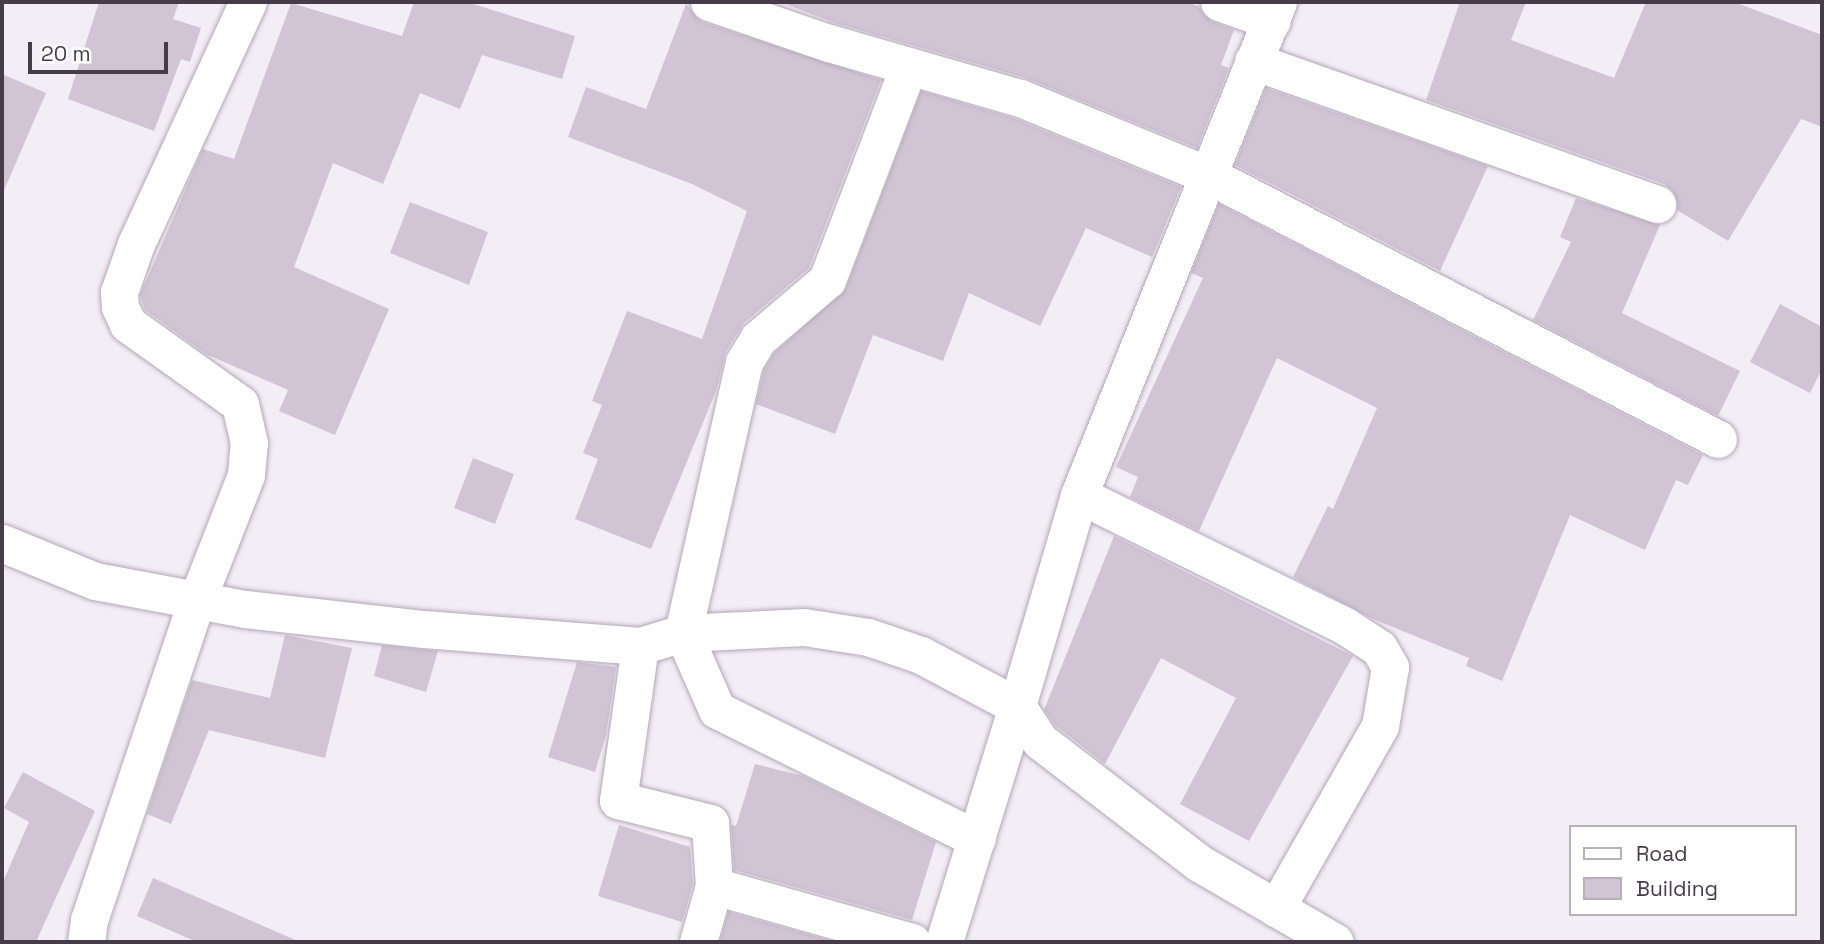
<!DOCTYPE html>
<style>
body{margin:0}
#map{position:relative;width:1824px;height:944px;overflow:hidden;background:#f3edf5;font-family:"Space Grotesk",sans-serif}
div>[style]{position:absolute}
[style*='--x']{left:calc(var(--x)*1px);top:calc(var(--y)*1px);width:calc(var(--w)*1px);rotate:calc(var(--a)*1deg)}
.building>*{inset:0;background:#d0c4d5}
.roads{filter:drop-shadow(0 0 2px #b3a7b7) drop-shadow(0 0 2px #b3a7b7)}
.street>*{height:37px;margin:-18.5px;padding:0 18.5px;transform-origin:18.5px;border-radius:18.5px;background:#fff}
span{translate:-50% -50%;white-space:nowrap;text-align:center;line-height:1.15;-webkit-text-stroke:5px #fff;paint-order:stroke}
.frame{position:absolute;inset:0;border:4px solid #453b49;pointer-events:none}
.legend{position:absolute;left:1569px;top:825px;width:228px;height:91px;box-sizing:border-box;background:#fff;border:2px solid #b5b1b6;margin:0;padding:9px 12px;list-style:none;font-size:21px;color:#453b49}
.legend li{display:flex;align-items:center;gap:14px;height:35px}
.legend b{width:35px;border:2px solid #b5b1b6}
.scale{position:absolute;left:28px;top:42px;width:140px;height:32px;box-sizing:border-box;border:4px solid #453b49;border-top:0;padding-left:9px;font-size:21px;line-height:24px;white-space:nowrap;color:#453b49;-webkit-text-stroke:5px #fff;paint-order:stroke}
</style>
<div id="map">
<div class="building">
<div style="clip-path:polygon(99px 2px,179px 2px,173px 19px,201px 28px,190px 62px,181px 59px,154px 131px,68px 99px)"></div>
<div style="clip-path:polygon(414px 2px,467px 2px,575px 36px,562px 79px,482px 55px,460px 109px,420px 93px,383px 184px,333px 163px,294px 267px,389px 309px,335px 435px,279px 411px,288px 390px,206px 354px,145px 310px,140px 295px,203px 149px,234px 159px,291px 3px,402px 36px)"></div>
<div style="clip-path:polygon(780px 2px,1187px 2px,1198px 6px,1211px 21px,1234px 30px,1221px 65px,1229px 68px,1197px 148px,1026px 78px,835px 23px)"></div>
<div style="clip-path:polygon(1460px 2px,1526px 2px,1511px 40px,1614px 78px,1646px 2px,1734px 2px,1822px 35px,1822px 127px,1801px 119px,1728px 241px,1677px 210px,1673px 191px,1664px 184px,1426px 100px)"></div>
<div style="clip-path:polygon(686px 4px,702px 22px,881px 80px,809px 268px,744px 323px,726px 351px,716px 391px,651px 549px,575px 519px,598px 459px,583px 453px,602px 405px,592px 401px,627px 311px,702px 339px,747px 211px,692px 184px,568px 137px,586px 87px,646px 109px)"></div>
<div style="clip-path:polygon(2px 74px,46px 93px,2px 195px)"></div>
<div style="clip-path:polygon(1266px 88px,1488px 166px,1440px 271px,1235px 165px)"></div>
<div style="clip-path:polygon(921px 91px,1013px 118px,1181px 187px,1152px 257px,1086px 228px,1040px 326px,969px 293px,943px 361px,873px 335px,835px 434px,756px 404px,764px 370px,774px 353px,846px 288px)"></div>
<div style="clip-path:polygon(1576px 198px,1660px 225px,1622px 313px,1740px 371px,1718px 416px,1533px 320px,1571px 242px,1560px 237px)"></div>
<div style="clip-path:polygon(410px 202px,488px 232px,469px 285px,390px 253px)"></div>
<div style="clip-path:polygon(1219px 204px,1703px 455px,1688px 485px,1676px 480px,1645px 550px,1570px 515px,1502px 681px,1466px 666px,1469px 658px,1373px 619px,1293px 577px,1328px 506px,1333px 509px,1377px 408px,1277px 358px,1199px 531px,1130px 497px,1138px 477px,1116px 467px,1203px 278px,1191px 273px)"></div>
<div style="clip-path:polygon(1780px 304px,1822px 327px,1822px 369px,1810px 393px,1750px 362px)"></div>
<div style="clip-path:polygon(473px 458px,514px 474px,495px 524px,454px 508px)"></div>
<div style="clip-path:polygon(1114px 536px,1353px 656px,1249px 841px,1180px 804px,1236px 698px,1161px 658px,1105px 764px,1056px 726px,1044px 710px)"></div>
<div style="clip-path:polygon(285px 635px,352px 648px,325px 758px,209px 730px,171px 824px,147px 814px,192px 680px,270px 698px)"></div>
<div style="clip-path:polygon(382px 645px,438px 651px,426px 692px,374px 676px)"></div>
<div style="clip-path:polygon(577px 662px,616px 667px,606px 735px,595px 772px,548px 757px)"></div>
<div style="clip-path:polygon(755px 764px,803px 776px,936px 842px,912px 920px,734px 870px,731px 825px,736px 826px)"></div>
<div style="clip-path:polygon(23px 772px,95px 811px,36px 942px,2px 942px,2px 884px,29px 822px,4px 808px)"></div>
<div style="clip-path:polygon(619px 825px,690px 847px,693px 884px,682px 922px,598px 896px)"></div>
<div style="clip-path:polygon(153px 878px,300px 942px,197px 942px,137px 916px)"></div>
<div style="clip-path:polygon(728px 912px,836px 942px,720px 942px)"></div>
</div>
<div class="roads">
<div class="street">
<div style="--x:709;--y:2;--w:127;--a:18.9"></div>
<div style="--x:829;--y:43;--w:199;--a:16.1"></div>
<div style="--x:1020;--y:98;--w:205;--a:22.3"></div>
<div style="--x:1210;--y:176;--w:572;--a:27.37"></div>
<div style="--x:1219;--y:2;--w:56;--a:19.7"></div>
<div style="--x:1253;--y:61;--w:429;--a:19.5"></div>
<div style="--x:908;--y:68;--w:227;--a:110.9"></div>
<div style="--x:827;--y:280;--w:91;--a:139.5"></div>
<div style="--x:758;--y:339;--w:27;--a:121"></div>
<div style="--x:744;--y:362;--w:278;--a:102.7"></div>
<div style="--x:683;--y:633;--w:84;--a:66.2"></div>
<div style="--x:717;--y:710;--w:290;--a:26.4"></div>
<div style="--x:1079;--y:495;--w:297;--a:26.2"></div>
<div style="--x:1345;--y:626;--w:40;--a:32.9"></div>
<div style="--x:1379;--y:648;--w:22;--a:60"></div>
<div style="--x:1390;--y:667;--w:60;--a:99.6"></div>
<div style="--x:1380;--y:726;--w:210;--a:119.7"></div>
<div style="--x:2;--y:543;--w:100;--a:22.2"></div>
<div style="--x:95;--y:581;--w:153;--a:10.6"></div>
<div style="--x:245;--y:609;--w:180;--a:6.4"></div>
<div style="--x:424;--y:629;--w:217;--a:4.5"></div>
<div style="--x:640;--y:646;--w:45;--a:-16.8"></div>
<div style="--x:683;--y:633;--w:121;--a:-2.8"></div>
<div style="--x:804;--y:627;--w:65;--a:8.9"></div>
<div style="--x:868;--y:637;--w:56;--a:18.8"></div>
<div style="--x:921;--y:655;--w:109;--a:28"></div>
<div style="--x:1017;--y:706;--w:220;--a:-73.6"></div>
<div style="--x:1079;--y:495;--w:532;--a:-68.02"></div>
<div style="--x:640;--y:646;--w:156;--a:98.1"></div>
<div style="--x:618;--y:800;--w:95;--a:14"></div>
<div style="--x:710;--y:823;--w:63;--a:86.4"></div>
<div style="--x:86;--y:942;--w:22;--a:-82"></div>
<div style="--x:89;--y:920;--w:338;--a:-71.4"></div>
<div style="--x:197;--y:600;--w:134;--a:-68.6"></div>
<div style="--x:246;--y:475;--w:32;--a:-85"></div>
<div style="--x:249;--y:443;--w:40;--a:-103"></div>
<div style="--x:240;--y:404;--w:138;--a:-144.5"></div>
<div style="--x:128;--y:324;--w:19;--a:-115"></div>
<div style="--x:120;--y:307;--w:15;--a:-94"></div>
<div style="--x:119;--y:292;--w:51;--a:-70.5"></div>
<div style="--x:136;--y:244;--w:267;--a:-65.2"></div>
<div style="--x:698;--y:942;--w:58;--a:-74.1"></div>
<div style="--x:714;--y:886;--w:206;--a:15.8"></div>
<div style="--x:944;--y:942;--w:247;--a:-72.8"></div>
<div style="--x:1017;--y:706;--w:42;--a:56.7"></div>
<div style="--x:1040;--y:741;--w:200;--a:37.5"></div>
<div style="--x:1199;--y:863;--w:157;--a:30.2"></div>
</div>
</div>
<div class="frame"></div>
<ul class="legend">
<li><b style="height:9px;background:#fff"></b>Road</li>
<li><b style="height:19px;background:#d0c4d5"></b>Building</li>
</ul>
<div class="scale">20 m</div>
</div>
